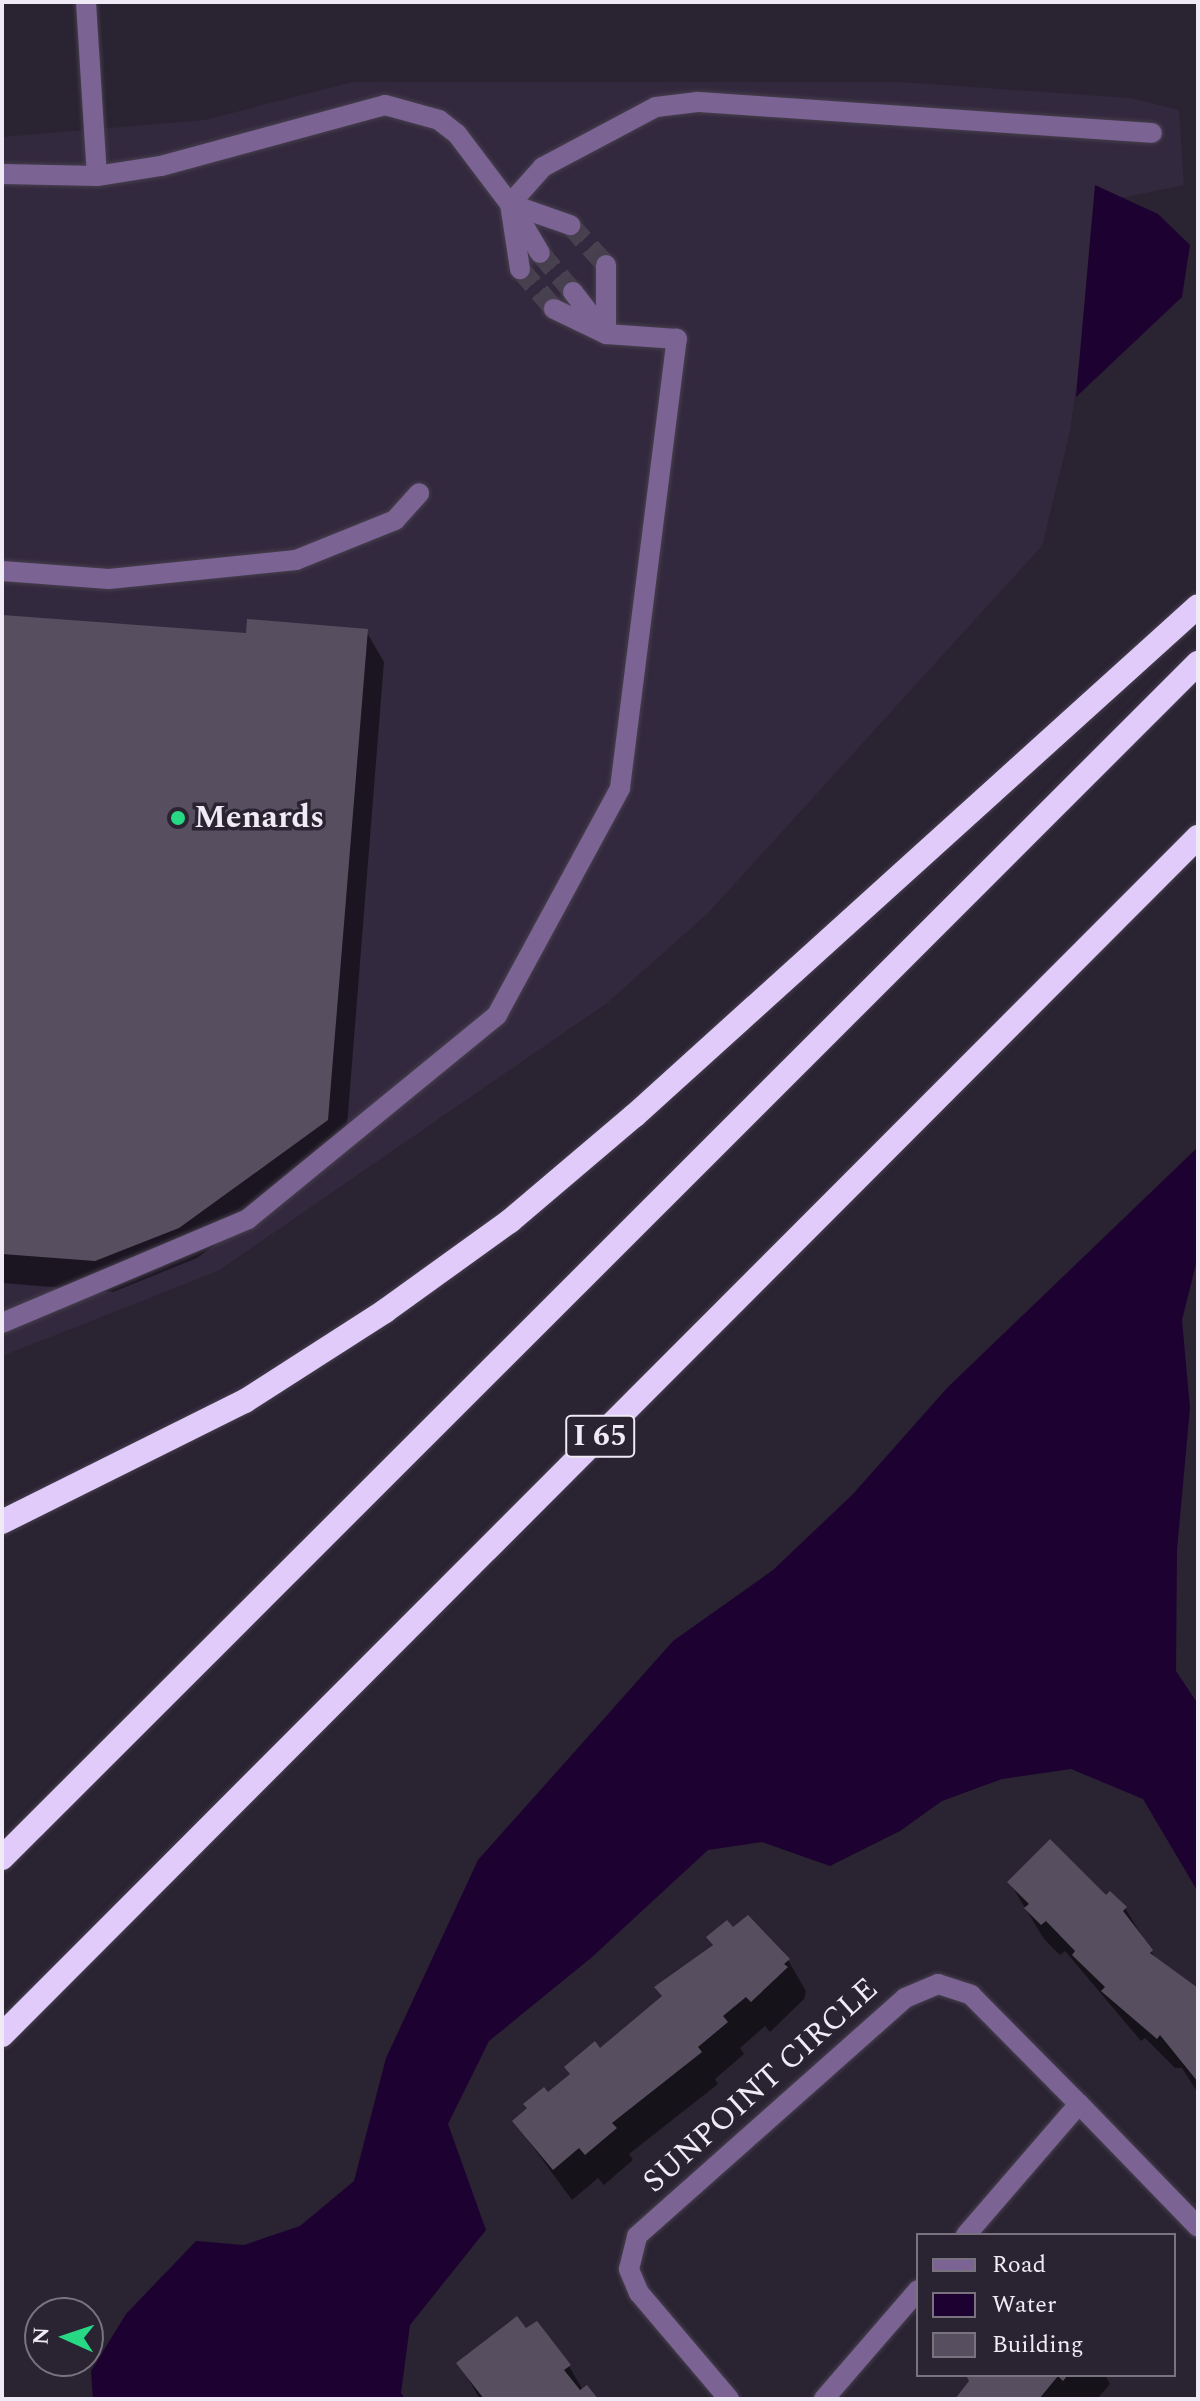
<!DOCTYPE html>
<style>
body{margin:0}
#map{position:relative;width:1200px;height:2401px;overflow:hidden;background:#2a2332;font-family:Spectral,serif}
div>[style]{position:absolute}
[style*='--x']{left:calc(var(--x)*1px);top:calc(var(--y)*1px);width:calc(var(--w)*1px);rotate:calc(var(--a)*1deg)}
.built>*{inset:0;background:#33293e}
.water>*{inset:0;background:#1d0231}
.shadow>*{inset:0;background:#0007}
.building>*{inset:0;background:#574f60}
.minor-tunnel>*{height:20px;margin-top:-10px;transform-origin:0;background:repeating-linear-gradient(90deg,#48414f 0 20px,transparent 0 30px)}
.roads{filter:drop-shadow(0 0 2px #463f4d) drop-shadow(0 0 2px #463f4d)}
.minor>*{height:20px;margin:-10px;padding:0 10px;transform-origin:10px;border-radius:10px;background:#7b6393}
.highway>*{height:24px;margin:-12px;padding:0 12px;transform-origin:12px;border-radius:12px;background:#e1cbfb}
.dots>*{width:22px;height:22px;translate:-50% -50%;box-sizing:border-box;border:4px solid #2a2332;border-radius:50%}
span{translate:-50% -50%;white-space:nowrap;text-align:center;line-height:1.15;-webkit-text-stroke:7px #2a2332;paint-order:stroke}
.shield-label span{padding:2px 6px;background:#2a2332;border:2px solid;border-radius:6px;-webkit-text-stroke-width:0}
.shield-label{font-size:30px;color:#efeaf5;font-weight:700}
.poi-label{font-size:32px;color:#efeaf5;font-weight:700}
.left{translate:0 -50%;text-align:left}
.street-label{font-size:32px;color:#efeaf5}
.frame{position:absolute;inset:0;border:4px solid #efeaf5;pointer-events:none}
.legend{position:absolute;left:916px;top:2233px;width:260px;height:144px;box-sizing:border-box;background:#2a2332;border:2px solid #797380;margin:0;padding:10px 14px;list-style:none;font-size:24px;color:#efeaf5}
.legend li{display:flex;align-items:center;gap:16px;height:40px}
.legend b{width:40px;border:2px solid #797380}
.north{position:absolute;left:24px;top:2297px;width:80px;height:80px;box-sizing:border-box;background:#2a2332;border:2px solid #797380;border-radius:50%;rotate:273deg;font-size:22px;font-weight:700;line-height:32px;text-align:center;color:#efeaf5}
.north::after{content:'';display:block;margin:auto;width:28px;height:36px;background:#27d885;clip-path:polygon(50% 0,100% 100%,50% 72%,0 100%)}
</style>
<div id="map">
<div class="built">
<div style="clip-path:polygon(352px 82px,901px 82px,1130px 98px,1179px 110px,1184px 185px,1102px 202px,1070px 431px,1042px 546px,708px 913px,607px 1003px,218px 1271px,2px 1356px,2px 137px,205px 120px)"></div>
</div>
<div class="water">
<div style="clip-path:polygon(1095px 185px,1158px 214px,1190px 245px,1182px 297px,1076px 397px)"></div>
<div style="clip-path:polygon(1198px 1147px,1198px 1256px,1182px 1320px,1190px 1408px,1177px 1550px,1176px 1671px,1198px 1704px,1198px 1892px,1143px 1799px,1071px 1769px,1002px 1779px,942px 1801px,900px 1831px,830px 1866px,762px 1842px,708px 1850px,591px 1958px,489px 2041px,448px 2124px,486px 2230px,410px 2325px,401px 2393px,405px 2399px,93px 2399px,91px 2371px,126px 2314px,196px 2241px,244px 2245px,300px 2226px,354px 2181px,386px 2058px,478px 1860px,577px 1749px,673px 1641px,773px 1570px,853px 1494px,947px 1388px)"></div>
</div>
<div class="shadow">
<div style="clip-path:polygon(2px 617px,247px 635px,366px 631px,384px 662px,345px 1151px,197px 1258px,113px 1292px,2px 1283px)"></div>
<div style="clip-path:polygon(1010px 1883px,1106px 1898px,1125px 1908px,1157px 1961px,1198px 1990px,1198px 2093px,1182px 2068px,1175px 2068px,1145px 2038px,1141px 2041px,1065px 1951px,1060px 1955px,1044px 1939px)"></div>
<div style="clip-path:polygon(732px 1930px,788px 1960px,806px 1991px,804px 1999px,770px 2032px,765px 2026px,740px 2048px,744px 2054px,715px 2079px,718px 2084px,629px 2154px,633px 2160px,604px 2185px,598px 2178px,572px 2200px,514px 2121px,544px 2090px,548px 2095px,663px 1998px,657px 1988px)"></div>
<div style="clip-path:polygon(526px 2331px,569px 2366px,583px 2390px,595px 2399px,480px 2399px,459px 2363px)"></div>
<div style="clip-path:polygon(969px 2375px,1105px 2375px,1110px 2384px,1097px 2399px,957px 2399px,970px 2384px)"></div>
</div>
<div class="building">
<div style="clip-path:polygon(2px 615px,246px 633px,247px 619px,368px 629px,328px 1120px,179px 1228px,95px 1261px,2px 1254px)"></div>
<div style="clip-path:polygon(1050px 1839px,1106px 1895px,1110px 1891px,1127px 1907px,1123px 1911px,1153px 1950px,1150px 1953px,1198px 1988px,1198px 2082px,1160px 2035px,1157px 2039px,1101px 1991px,1105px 1987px,1072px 1955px,1075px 1951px,1046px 1921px,1041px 1925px,1024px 1908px,1029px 1904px,1007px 1882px)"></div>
<div style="clip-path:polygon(748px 1915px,790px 1959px,784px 1964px,788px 1967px,751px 2002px,746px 1997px,723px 2016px,728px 2022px,698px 2047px,702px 2052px,612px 2123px,617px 2128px,585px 2155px,579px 2148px,553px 2170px,512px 2121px,527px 2108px,523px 2104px,544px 2087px,548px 2092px,570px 2074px,564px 2067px,595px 2041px,600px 2048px,662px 1996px,654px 1987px,713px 1945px,706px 1937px,727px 1920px,733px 1927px)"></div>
<div style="clip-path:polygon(517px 2316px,526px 2328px,537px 2321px,571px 2365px,564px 2370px,580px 2390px,587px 2385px,598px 2399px,484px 2399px,456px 2363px)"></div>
<div style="clip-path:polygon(966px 2375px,1068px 2375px,1063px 2381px,1058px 2376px,1039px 2399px,955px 2399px,969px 2381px)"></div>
</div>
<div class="minor-tunnel">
<div style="--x:570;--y:225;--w:54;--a:48"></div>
<div style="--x:540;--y:253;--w:51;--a:49.8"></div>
<div style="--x:520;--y:269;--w:52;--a:49.6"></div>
</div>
<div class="roads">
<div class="minor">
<div style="--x:86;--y:2;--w:174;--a:86.4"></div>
<div style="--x:2;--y:174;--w:95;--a:1.2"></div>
<div style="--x:97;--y:176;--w:65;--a:-8.9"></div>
<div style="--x:161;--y:166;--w:232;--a:-15.2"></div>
<div style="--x:385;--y:105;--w:56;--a:15.5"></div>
<div style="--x:439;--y:120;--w:23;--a:38"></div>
<div style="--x:457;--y:134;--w:88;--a:52.9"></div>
<div style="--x:510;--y:204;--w:50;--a:-48.3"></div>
<div style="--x:543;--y:167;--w:128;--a:-28"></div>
<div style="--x:656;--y:107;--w:42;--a:-6.8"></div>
<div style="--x:698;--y:102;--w:455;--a:3.9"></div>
<div style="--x:510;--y:204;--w:66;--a:81.3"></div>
<div style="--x:510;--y:204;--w:64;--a:19.3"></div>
<div style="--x:517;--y:214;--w:45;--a:59.5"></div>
<div style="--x:606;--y:265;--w:69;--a:90"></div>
<div style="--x:573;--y:292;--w:49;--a:52.4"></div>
<div style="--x:2;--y:571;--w:107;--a:4.3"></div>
<div style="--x:109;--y:579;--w:188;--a:-5.8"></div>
<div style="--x:296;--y:560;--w:107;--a:-22"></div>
<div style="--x:395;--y:520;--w:36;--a:-48"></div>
<div style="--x:2;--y:1323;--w:267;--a:-22.9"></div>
<div style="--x:248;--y:1219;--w:322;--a:-39.3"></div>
<div style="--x:497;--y:1015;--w:258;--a:-61.5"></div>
<div style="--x:620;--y:788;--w:453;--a:-82.8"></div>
<div style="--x:677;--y:339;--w:71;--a:-176"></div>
<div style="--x:606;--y:334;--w:58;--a:-154.3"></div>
<div style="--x:1079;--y:2104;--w:171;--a:45.9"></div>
<div style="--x:729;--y:2399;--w:139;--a:-130.3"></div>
<div style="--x:639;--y:2293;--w:26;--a:-113"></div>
<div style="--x:629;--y:2269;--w:34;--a:-76"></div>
<div style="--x:637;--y:2236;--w:358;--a:-41.6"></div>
<div style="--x:905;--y:1998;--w:36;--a:-23"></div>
<div style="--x:938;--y:1984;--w:35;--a:18"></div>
<div style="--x:971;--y:1995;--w:153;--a:45.3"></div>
<div style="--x:1079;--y:2104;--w:173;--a:130.8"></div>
<div style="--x:824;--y:2399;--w:144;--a:-49.2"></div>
</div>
<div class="highway">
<div style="--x:2;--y:1522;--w:271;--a:-26.5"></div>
<div style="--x:245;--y:1401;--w:166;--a:-32.7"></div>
<div style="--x:385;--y:1311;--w:154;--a:-35.8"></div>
<div style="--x:510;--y:1221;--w:162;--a:-40.3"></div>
<div style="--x:634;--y:1116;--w:760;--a:-42.12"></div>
<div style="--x:2;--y:1858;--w:1691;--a:-44.98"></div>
<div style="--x:2;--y:2035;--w:1693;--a:-45.05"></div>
</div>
</div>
<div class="dots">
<div style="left:178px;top:818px;background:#27d885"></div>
</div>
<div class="shield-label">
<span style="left:600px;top:1436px">I 65</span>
</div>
<div class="poi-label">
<span class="left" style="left:194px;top:818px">Menards</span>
</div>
<div class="street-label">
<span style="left:761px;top:2086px;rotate:-42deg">SUNPOINT CIRCLE</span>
</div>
<div class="frame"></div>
<ul class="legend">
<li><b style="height:10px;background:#7b6393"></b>Road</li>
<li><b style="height:22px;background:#1d0231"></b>Water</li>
<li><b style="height:22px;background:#574f60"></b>Building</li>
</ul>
<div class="north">N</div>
</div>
